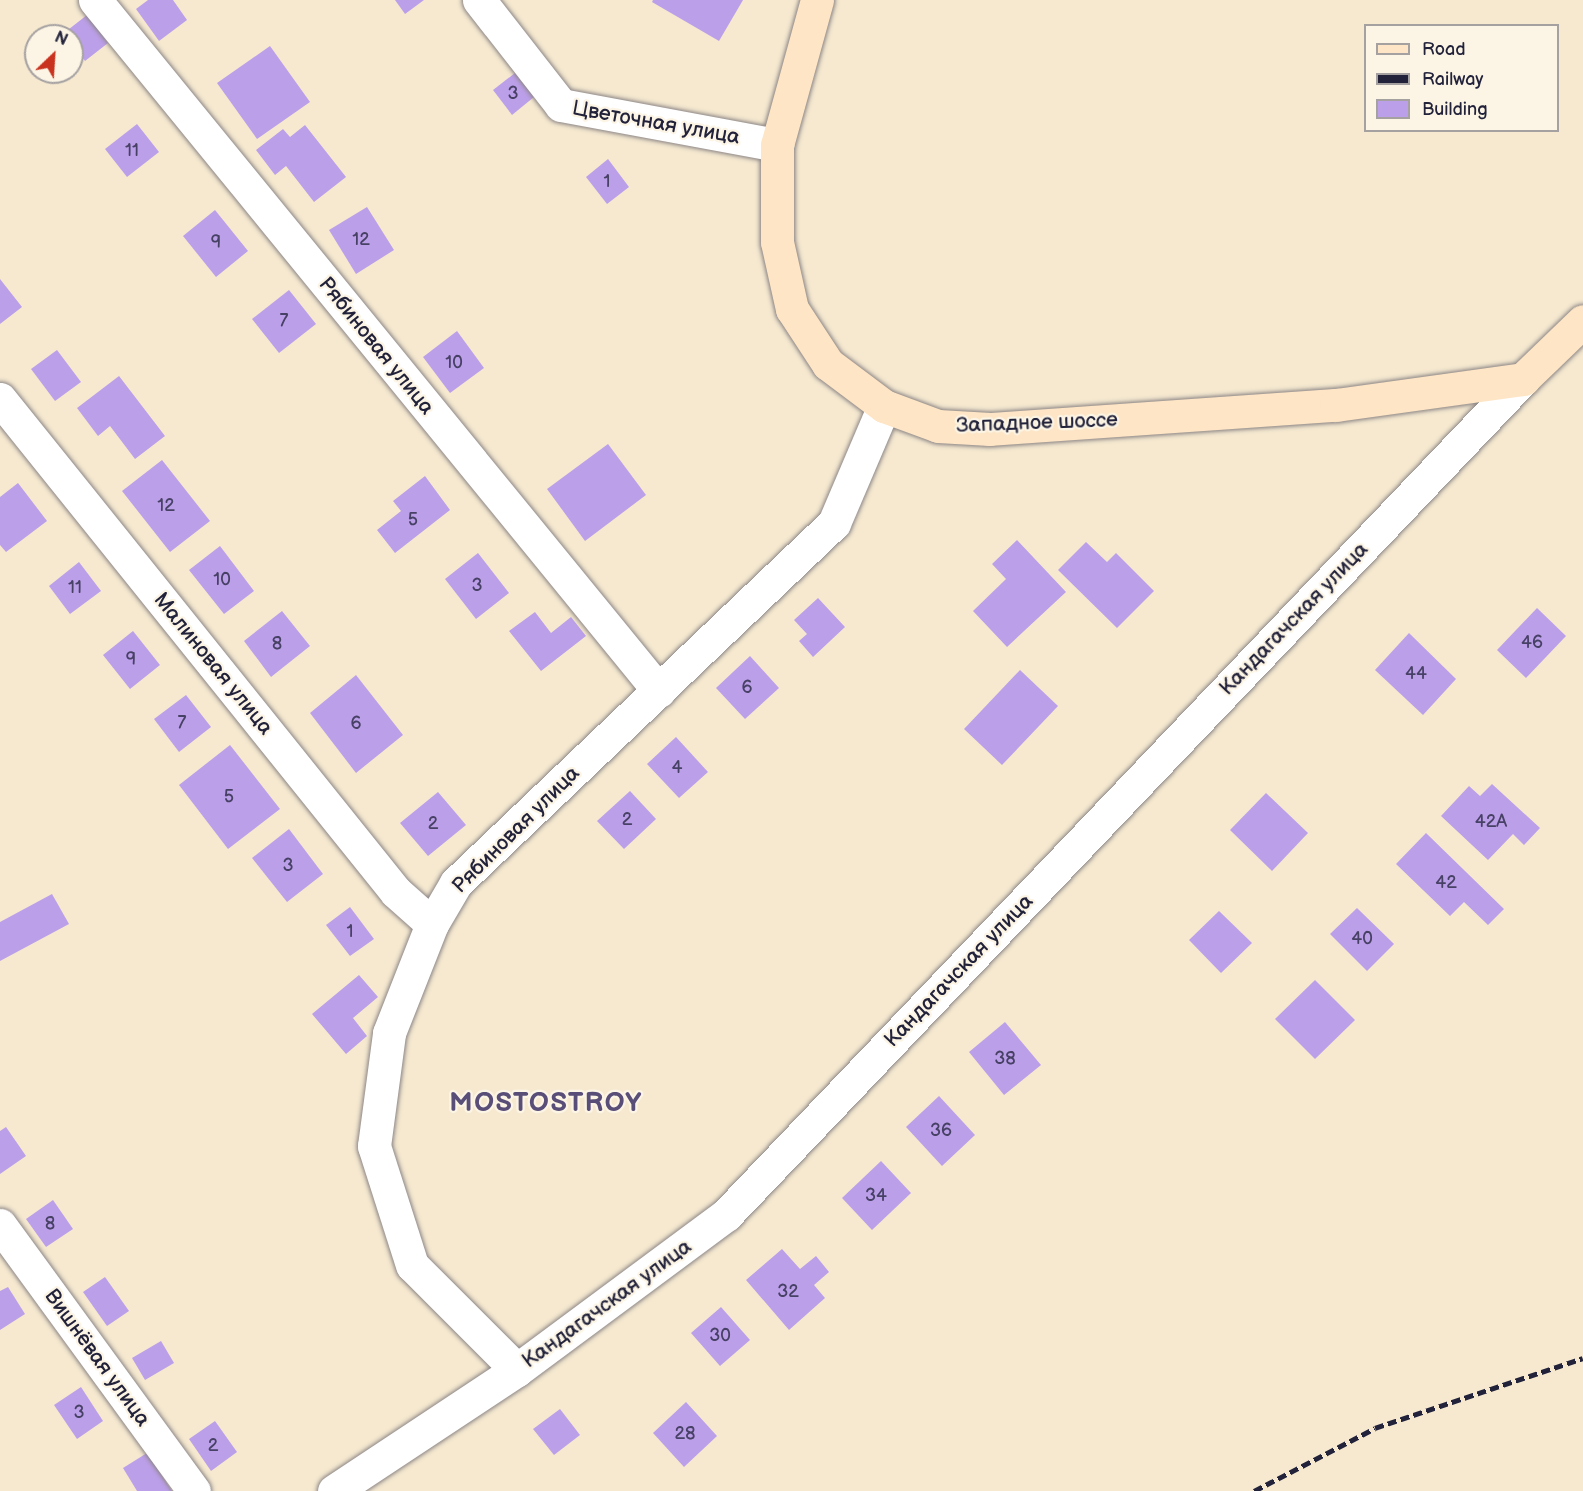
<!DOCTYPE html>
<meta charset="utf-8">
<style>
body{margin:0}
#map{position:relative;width:1583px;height:1491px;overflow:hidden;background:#f6e9d0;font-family:"Balsamiq Sans",sans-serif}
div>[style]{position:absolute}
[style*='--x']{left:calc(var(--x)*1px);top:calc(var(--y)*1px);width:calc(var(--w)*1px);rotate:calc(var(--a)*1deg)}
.building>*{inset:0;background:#bc9fe9}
.roads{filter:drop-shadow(0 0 2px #8c8686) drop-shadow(0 0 2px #8c8686)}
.street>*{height:33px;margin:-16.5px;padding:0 16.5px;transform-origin:16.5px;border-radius:16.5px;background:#fff}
.secondary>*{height:33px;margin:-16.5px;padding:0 16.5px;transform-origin:16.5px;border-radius:16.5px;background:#fde5c5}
.rail>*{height:4.5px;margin-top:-2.25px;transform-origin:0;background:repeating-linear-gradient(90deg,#22223b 0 9px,transparent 0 13.5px)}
span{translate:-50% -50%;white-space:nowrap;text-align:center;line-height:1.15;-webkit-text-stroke:4.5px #fcf5e5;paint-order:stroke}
.number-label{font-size:18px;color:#484166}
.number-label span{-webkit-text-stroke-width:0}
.street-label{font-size:21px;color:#22223b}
.district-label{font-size:27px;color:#584e78;font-weight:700;letter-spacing:1.5px}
.legend{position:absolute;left:1364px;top:24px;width:195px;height:108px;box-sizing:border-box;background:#fcf5e5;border:2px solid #a5a1a1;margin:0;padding:8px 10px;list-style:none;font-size:18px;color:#22223b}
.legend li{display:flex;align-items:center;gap:12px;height:30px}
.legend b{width:30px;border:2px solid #a5a1a1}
.north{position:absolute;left:24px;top:24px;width:60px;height:60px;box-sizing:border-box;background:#fcf5e5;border:2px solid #a5a1a1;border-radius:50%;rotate:25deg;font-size:16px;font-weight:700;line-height:24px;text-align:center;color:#22223b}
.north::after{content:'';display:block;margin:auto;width:21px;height:27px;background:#c8321e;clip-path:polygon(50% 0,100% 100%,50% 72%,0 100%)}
</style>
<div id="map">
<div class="building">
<div style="clip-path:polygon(148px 0,173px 0,187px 20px,159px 41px,136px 9px)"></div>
<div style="clip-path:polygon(395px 0,424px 0,405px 14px)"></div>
<div style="clip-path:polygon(653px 0,743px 0,719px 41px,652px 2px)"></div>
<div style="clip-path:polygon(87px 15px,108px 43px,85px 61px,72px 43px,72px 36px,67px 36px,64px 33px)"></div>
<div style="clip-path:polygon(270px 46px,310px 102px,257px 139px,217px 83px)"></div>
<div style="clip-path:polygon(515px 73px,534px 97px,512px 115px,493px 90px)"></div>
<div style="clip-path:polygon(137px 124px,159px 152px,127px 177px,105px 149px)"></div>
<div style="clip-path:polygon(305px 125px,346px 177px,314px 202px,286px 166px,275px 175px,256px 150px,283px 129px,290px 137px)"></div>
<div style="clip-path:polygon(608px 159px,629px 187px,607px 204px,586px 177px)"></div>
<div style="clip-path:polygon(367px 207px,394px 250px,356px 274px,329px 230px)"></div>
<div style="clip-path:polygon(215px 210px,248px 251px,216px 277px,183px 236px)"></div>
<div style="clip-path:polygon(0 279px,22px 307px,0 324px)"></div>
<div style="clip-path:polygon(289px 290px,316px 324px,279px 353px,252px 319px)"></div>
<div style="clip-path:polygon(457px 331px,484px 368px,450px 393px,423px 357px)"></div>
<div style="clip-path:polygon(57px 350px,81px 382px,55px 401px,31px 369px)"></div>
<div style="clip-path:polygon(119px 376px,165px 436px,135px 459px,110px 426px,98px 436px,77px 408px)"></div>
<div style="clip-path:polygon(608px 444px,646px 495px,585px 541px,547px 489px)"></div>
<div style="clip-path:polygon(162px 460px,210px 521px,170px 552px,122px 491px)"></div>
<div style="clip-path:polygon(425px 476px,450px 510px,395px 553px,377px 530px,401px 511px,393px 501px)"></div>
<div style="clip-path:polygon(18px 483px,47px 521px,6px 552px,0 545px,0 497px)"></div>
<div style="clip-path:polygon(1017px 540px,1066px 592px,1007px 647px,973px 611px,1006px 579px,992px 564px)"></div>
<div style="clip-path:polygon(1086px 542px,1107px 562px,1116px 553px,1154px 591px,1117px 628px,1058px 570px)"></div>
<div style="clip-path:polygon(220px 546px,254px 591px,224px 614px,189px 570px)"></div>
<div style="clip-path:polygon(478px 553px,509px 593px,476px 619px,445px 579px)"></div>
<div style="clip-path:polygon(79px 562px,101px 591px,70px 614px,49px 586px)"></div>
<div style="clip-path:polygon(818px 598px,845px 627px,813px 657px,799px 641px,807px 634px,794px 620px)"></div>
<div style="clip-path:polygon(1537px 608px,1566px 636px,1526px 678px,1497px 650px)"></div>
<div style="clip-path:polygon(282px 611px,310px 646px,271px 677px,244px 641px)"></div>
<div style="clip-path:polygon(535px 612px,551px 633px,571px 617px,586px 636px,541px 671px,509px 631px)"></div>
<div style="clip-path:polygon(133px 631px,160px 665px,130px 689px,103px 655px)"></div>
<div style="clip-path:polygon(1409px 633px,1456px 679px,1423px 715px,1375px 670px)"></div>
<div style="clip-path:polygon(750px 656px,779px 688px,745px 719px,716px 688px)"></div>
<div style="clip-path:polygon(1020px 670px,1058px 706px,1002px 765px,964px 729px)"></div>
<div style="clip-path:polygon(356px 675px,403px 735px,356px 773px,310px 713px)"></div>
<div style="clip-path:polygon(186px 695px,211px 727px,179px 752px,154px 719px)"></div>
<div style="clip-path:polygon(676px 737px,708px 772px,679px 798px,647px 764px)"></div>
<div style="clip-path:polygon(230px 745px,280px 809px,228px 849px,179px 785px)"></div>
<div style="clip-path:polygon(1492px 784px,1540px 828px,1524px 845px,1513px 834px,1488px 860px,1441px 816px,1469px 786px,1480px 796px)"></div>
<div style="clip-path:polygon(630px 791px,656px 819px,624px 849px,597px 821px)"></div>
<div style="clip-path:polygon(438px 792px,466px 825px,428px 856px,400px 823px)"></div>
<div style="clip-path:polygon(1266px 793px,1308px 833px,1272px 871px,1230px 830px)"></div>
<div style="clip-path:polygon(289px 829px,323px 874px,287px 902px,252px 858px)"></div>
<div style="clip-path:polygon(1426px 833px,1504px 909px,1488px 925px,1464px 902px,1450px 916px,1396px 864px)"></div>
<div style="clip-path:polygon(52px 894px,69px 924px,0 961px,0 922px)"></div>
<div style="clip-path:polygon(350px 907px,374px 939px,350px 956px,326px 925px)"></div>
<div style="clip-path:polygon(1357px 908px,1394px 944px,1367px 971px,1330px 934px)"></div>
<div style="clip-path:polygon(1219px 911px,1252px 943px,1221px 973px,1189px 940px)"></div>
<div style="clip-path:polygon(359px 975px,378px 997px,353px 1018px,367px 1036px,346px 1054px,312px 1014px)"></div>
<div style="clip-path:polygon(1315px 980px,1355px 1020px,1315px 1059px,1275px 1019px)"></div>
<div style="clip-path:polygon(1005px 1022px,1041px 1065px,1004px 1095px,969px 1052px)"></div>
<div style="clip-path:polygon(939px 1096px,975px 1135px,942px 1166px,906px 1127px)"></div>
<div style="clip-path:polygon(6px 1127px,26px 1156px,0 1174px,0 1131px)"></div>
<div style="clip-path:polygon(881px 1161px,911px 1193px,872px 1230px,842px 1198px)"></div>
<div style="clip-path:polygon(53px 1200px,73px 1229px,46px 1247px,26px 1219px)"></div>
<div style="clip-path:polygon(782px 1249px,800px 1269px,816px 1256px,829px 1272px,814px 1285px,825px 1298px,789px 1330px,746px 1280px)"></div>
<div style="clip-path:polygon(105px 1277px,129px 1311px,107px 1326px,83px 1292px)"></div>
<div style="clip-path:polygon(8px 1287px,25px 1314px,0 1330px,0 1291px)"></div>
<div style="clip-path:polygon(721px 1307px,750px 1340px,720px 1366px,691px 1333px)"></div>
<div style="clip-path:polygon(161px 1341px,174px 1363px,145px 1380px,132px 1358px)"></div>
<div style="clip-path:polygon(81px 1387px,103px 1421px,77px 1439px,54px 1405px)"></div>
<div style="clip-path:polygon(686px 1402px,717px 1436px,684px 1467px,653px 1433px)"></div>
<div style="clip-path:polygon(560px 1409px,580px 1435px,554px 1455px,533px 1429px)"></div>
<div style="clip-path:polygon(215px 1421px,237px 1452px,211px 1471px,189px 1439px)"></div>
<div style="clip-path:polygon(147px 1453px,172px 1491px,137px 1491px,123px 1468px)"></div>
</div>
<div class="roads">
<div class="street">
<div style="--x:95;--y:0;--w:892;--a:50.78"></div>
<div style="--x:479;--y:0;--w:133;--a:52"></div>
<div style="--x:561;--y:105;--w:220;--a:10.5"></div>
<div style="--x:0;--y:399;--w:632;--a:51.23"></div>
<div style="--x:396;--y:892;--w:48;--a:41.6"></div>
<div style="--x:0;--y:1225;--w:329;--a:53.9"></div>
<div style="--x:517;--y:1370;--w:148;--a:-135"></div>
<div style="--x:412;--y:1265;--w:125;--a:-107.7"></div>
<div style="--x:374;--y:1146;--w:114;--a:-82.4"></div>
<div style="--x:389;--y:1033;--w:117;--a:-68.5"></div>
<div style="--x:432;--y:924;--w:48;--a:-59.7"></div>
<div style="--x:456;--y:883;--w:522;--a:-43.6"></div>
<div style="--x:834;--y:523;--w:127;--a:-66.9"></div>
<div style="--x:334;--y:1491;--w:219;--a:-33.5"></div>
<div style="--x:517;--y:1370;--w:260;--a:-36.6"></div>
<div style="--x:726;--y:1215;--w:1155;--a:-46.37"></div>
</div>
<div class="secondary">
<div style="--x:817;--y:0;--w:150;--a:105.4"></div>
<div style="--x:777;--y:145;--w:97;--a:90"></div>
<div style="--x:777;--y:242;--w:69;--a:77.4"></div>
<div style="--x:792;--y:309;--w:66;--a:56.8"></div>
<div style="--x:828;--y:364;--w:70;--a:36.9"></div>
<div style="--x:884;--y:406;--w:58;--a:20.3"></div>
<div style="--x:938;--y:426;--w:52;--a:3.3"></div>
<div style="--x:990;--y:429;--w:347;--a:-4"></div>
<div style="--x:1336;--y:405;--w:189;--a:-7.9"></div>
<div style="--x:1523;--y:379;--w:83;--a:-44"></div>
</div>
</div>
<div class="rail">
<div style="--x:1254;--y:1491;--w:136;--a:-27.5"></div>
<div style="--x:1375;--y:1428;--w:219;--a:-18.6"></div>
</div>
<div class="number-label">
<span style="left:513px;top:94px">3</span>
<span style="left:132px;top:151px">11</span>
<span style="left:607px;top:182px">1</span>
<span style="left:361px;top:240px">12</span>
<span style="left:216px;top:243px">9</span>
<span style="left:284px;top:321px">7</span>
<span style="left:454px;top:363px">10</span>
<span style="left:166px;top:506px">12</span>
<span style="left:413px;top:520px">5</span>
<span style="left:222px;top:580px">10</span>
<span style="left:477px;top:586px">3</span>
<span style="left:75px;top:588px">11</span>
<span style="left:1532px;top:643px">46</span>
<span style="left:277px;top:644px">8</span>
<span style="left:131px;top:660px">9</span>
<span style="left:1416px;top:674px">44</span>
<span style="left:747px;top:688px">6</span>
<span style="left:182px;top:723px">7</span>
<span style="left:356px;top:724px">6</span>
<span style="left:677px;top:768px">4</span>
<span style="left:229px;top:797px">5</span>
<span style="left:627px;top:820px">2</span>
<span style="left:1491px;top:822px">42А</span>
<span style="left:433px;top:824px">2</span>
<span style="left:288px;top:866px">3</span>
<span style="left:1446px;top:883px">42</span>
<span style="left:350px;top:932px">1</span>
<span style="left:1362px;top:939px">40</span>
<span style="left:1005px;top:1059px">38</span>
<span style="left:941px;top:1131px">36</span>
<span style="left:876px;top:1196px">34</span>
<span style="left:50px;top:1224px">8</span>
<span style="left:788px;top:1292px">32</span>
<span style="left:720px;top:1336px">30</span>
<span style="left:79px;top:1413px">3</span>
<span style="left:685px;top:1434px">28</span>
<span style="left:213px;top:1446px">2</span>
</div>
<div class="street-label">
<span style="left:656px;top:123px;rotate:10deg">Цветочная улица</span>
<span style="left:376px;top:346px;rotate:51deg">Рябиновая улица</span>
<span style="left:1037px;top:423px;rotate:-2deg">Западное шоссе</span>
<span style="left:1294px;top:619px;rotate:-46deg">Кандагачская улица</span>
<span style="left:213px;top:664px;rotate:51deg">Малиновая улица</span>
<span style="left:516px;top:830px;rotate:-45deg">Рябиновая улица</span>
<span style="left:959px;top:971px;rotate:-46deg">Кандагачская улица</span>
<span style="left:607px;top:1304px;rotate:-36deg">Кандагачская улица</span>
<span style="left:97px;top:1358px;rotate:54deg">Вишнёвая улица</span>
</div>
<div class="district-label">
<span style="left:546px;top:1104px">MOSTOSTROY</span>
</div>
<ul class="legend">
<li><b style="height:8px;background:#fde5c5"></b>Road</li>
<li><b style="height:8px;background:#22223b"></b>Railway</li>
<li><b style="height:16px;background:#bc9fe9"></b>Building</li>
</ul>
<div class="north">N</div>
</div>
